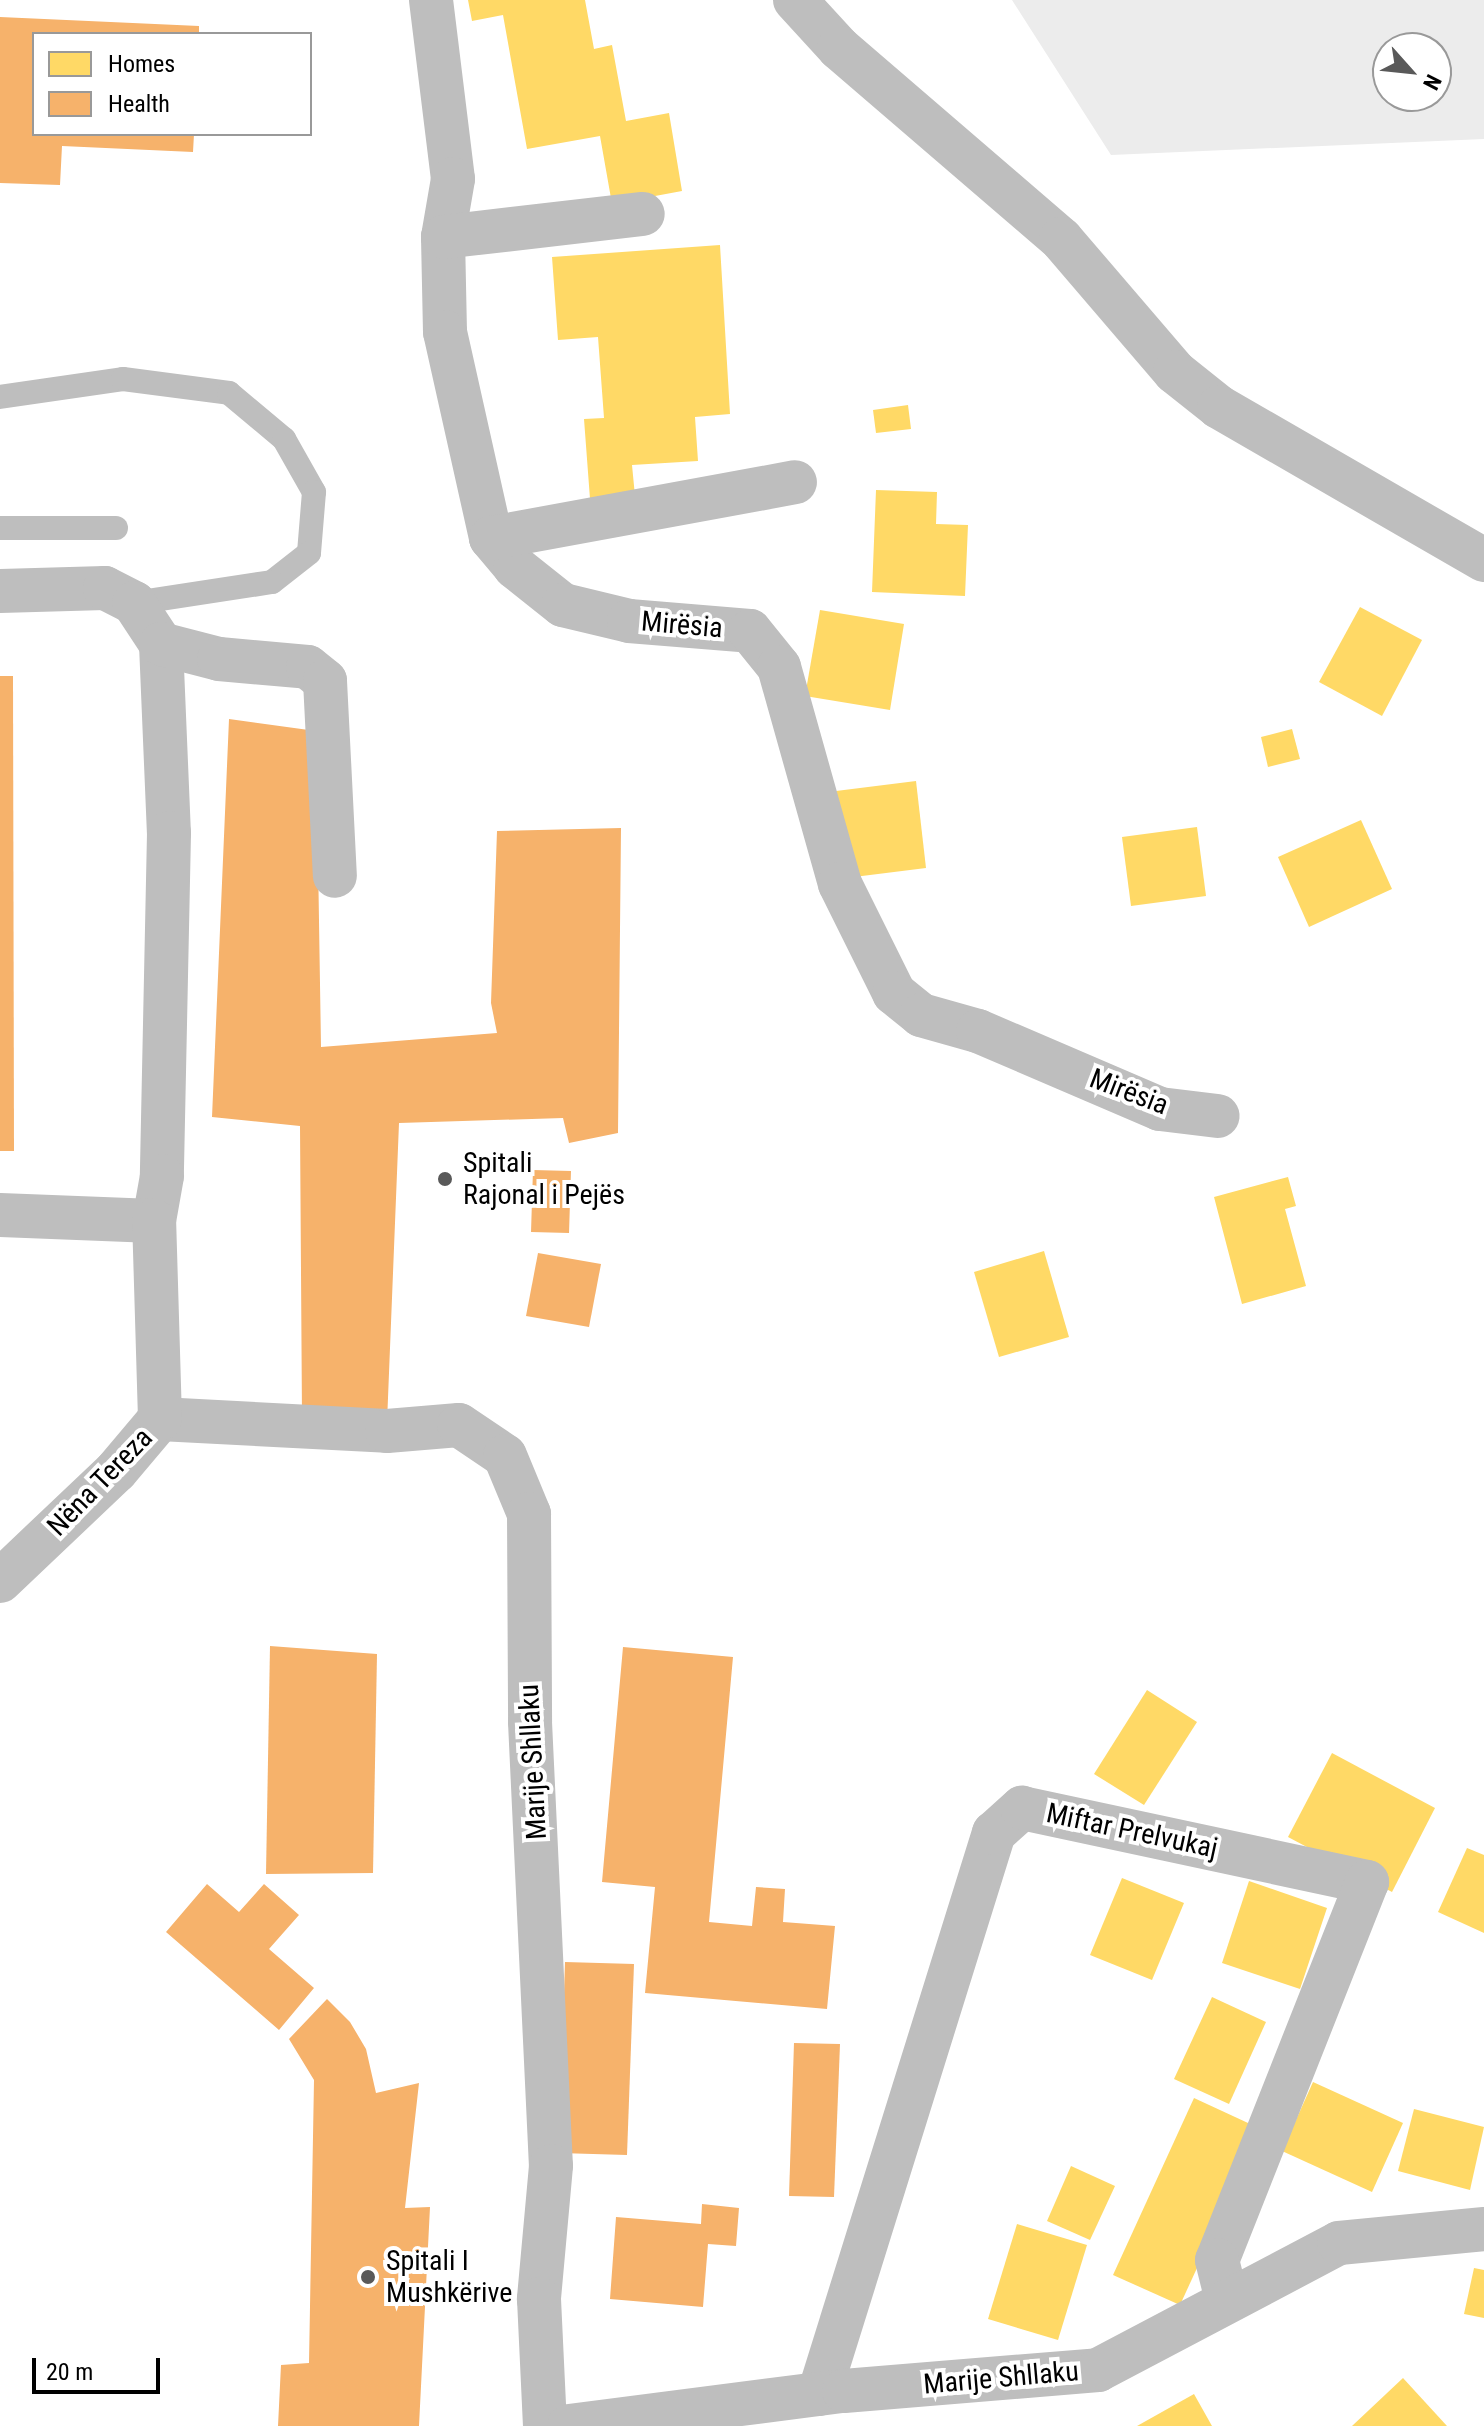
<!DOCTYPE html>
<meta charset="utf-8">
<style>
body{margin:0}
#map{position:relative;width:1484px;height:2426px;overflow:hidden;background:#fff;font-family:"Roboto Condensed",sans-serif}
div>[style]{position:absolute}
[style*='--x']{left:calc(var(--x)*1px);top:calc(var(--y)*1px);width:calc(var(--w)*1px);rotate:calc(var(--a)*1deg)}
.green>*{inset:0;background:#ececec}
.homes>*{inset:0;background:#ffd966}
.health>*{inset:0;background:#f6b26b}
.service>*{height:24px;margin:-12px;padding:0 12px;transform-origin:12px;border-radius:12px;background:#bebebe}
.minor>*{height:44px;margin:-22px;padding:0 22px;transform-origin:22px;border-radius:22px;background:#bebebe}
.dots>*{width:22px;height:22px;translate:-50% -50%;box-sizing:border-box;border:4px solid #fff;border-radius:50%}
span{translate:-50% -50%;white-space:nowrap;text-align:center;line-height:1.15;-webkit-text-stroke:8px #fff;paint-order:stroke}
.street-label{font-size:28px;color:#000}
.poi-label{font-size:28px;color:#000}
.left{translate:0 -50%;text-align:left}
.legend{position:absolute;left:32px;top:32px;width:280px;height:104px;box-sizing:border-box;background:#fff;border:2px solid #999;margin:0;padding:10px 14px;list-style:none;font-size:24px;color:#000}
.legend li{display:flex;align-items:center;gap:16px;height:40px}
.legend b{width:40px;border:2px solid #999}
.north{position:absolute;left:1372px;top:32px;width:80px;height:80px;box-sizing:border-box;background:#fff;border:2px solid #999;border-radius:50%;rotate:117deg;font-size:22px;font-weight:700;line-height:32px;text-align:center;color:#000}
.north::after{content:'';display:block;margin:auto;width:28px;height:36px;background:#595959;clip-path:polygon(50% 0,100% 100%,50% 72%,0 100%)}
.scale{position:absolute;left:32px;top:2358px;width:128px;height:36px;box-sizing:border-box;border:4px solid #000;border-top:0;padding-left:10px;font-size:24px;line-height:28px;white-space:nowrap;color:#000;-webkit-text-stroke:6px #fff;paint-order:stroke}
</style>
<div id="map">
<div class="green">
<div style="clip-path:polygon(evenodd,1012px 0,1484px 0,1484px 139px,1111px 155px,1012px 0,1388px 48px,1436px 48px,1436px 96px,1388px 96px,1388px 48px)"></div>
</div>
<div class="homes">
<div style="clip-path:polygon(468px 0,585px 0,594px 49px,612px 45px,626px 121px,669px 113px,682px 191px,612px 204px,600px 136px,527px 149px,503px 15px,472px 21px)"></div>
<div style="clip-path:polygon(720px 245px,730px 414px,695px 417px,698px 461px,632px 465px,635px 496px,590px 499px,584px 419px,604px 418px,598px 337px,558px 340px,552px 257px)"></div>
<div style="clip-path:polygon(908px 405px,911px 429px,876px 433px,873px 410px)"></div>
<div style="clip-path:polygon(876px 490px,937px 492px,936px 524px,968px 525px,965px 596px,872px 592px)"></div>
<div style="clip-path:polygon(1360px 607px,1422px 640px,1382px 716px,1319px 682px)"></div>
<div style="clip-path:polygon(820px 610px,904px 624px,890px 710px,805px 696px)"></div>
<div style="clip-path:polygon(1292px 729px,1300px 759px,1268px 767px,1261px 737px)"></div>
<div style="clip-path:polygon(916px 781px,926px 868px,846px 878px,836px 791px)"></div>
<div style="clip-path:polygon(1361px 820px,1392px 889px,1309px 927px,1278px 857px)"></div>
<div style="clip-path:polygon(1197px 827px,1206px 896px,1131px 906px,1122px 837px)"></div>
<div style="clip-path:polygon(1288px 1177px,1296px 1206px,1285px 1209px,1306px 1286px,1242px 1304px,1214px 1197px)"></div>
<div style="clip-path:polygon(1044px 1251px,1069px 1337px,999px 1357px,974px 1272px)"></div>
<div style="clip-path:polygon(1147px 1690px,1197px 1722px,1144px 1805px,1094px 1774px)"></div>
<div style="clip-path:polygon(1332px 1753px,1435px 1808px,1392px 1892px,1288px 1837px)"></div>
<div style="clip-path:polygon(1467px 1848px,1484px 1855px,1484px 1933px,1438px 1912px)"></div>
<div style="clip-path:polygon(1122px 1878px,1184px 1903px,1152px 1980px,1090px 1955px)"></div>
<div style="clip-path:polygon(1249px 1881px,1327px 1908px,1300px 1989px,1222px 1963px)"></div>
<div style="clip-path:polygon(1212px 1997px,1266px 2022px,1229px 2104px,1174px 2079px)"></div>
<div style="clip-path:polygon(1313px 2082px,1403px 2123px,1372px 2192px,1282px 2151px)"></div>
<div style="clip-path:polygon(1194px 2098px,1261px 2129px,1180px 2305px,1113px 2275px)"></div>
<div style="clip-path:polygon(1414px 2109px,1484px 2127px,1470px 2190px,1398px 2171px)"></div>
<div style="clip-path:polygon(1071px 2166px,1115px 2186px,1090px 2240px,1047px 2221px)"></div>
<div style="clip-path:polygon(1017px 2224px,1087px 2245px,1058px 2340px,988px 2319px)"></div>
<div style="clip-path:polygon(1474px 2268px,1484px 2270px,1484px 2318px,1464px 2314px)"></div>
<div style="clip-path:polygon(1403px 2378px,1447px 2426px,1352px 2426px)"></div>
<div style="clip-path:polygon(1194px 2394px,1212px 2426px,1137px 2426px)"></div>
</div>
<div class="health">
<div style="clip-path:polygon(0 17px,199px 26px,199px 34px,34px 34px,34px 134px,194px 134px,193px 152px,62px 146px,60px 185px,0 183px)"></div>
<div style="clip-path:polygon(0 676px,13px 676px,14px 1151px,0 1151px)"></div>
<div style="clip-path:polygon(229px 719px,316px 731px,321px 1047px,497px 1033px,491px 1003px,497px 831px,621px 828px,618px 1133px,569px 1143px,563px 1118px,399px 1123px,387px 1423px,302px 1417px,300px 1126px,212px 1117px)"></div>
<div style="clip-path:polygon(533px 1170px,571px 1171px,569px 1233px,531px 1232px)"></div>
<div style="clip-path:polygon(538px 1253px,601px 1264px,589px 1327px,526px 1316px)"></div>
<div style="clip-path:polygon(270px 1646px,377px 1654px,373px 1873px,266px 1874px)"></div>
<div style="clip-path:polygon(623px 1647px,733px 1657px,709px 1922px,752px 1926px,756px 1887px,785px 1889px,783px 1922px,835px 1926px,827px 2009px,645px 1993px,655px 1887px,602px 1882px)"></div>
<div style="clip-path:polygon(207px 1884px,239px 1912px,264px 1884px,299px 1915px,269px 1949px,314px 1988px,279px 2030px,166px 1932px)"></div>
<div style="clip-path:polygon(565px 1962px,634px 1964px,627px 2155px,559px 2153px)"></div>
<div style="clip-path:polygon(327px 1999px,350px 2022px,366px 2049px,376px 2093px,419px 2083px,405px 2208px,430px 2207px,419px 2426px,278px 2426px,281px 2365px,309px 2363px,314px 2080px,289px 2039px)"></div>
<div style="clip-path:polygon(794px 2043px,840px 2044px,834px 2197px,789px 2196px)"></div>
<div style="clip-path:polygon(702px 2204px,739px 2208px,736px 2246px,708px 2244px,703px 2307px,610px 2299px,616px 2217px,701px 2224px)"></div>
</div>
<div class="service">
<div style="--x:0;--y:397;--w:124;--a:-8.3"></div>
<div style="--x:123;--y:379;--w:107;--a:7.5"></div>
<div style="--x:229;--y:393;--w:72;--a:39.9"></div>
<div style="--x:284;--y:439;--w:61;--a:60.5"></div>
<div style="--x:314;--y:492;--w:61;--a:94.7"></div>
<div style="--x:309;--y:553;--w:47;--a:141.9"></div>
<div style="--x:272;--y:582;--w:140;--a:171.3"></div>
<div style="--x:0;--y:528;--w:116;--a:0"></div>
</div>
<div class="minor">
<div style="--x:431;--y:0;--w:180;--a:83"></div>
<div style="--x:453;--y:179;--w:59;--a:99.8"></div>
<div style="--x:443;--y:237;--w:95;--a:88.8"></div>
<div style="--x:445;--y:332;--w:211;--a:77.4"></div>
<div style="--x:491;--y:538;--w:38;--a:50"></div>
<div style="--x:515;--y:567;--w:61;--a:38.4"></div>
<div style="--x:563;--y:605;--w:68;--a:13.6"></div>
<div style="--x:629;--y:621;--w:121;--a:4.7"></div>
<div style="--x:750;--y:631;--w:46;--a:51.1"></div>
<div style="--x:779;--y:667;--w:225;--a:74.3"></div>
<div style="--x:840;--y:884;--w:122;--a:63.6"></div>
<div style="--x:894;--y:993;--w:35;--a:39"></div>
<div style="--x:921;--y:1015;--w:59;--a:15.7"></div>
<div style="--x:978;--y:1031;--w:198;--a:23.2"></div>
<div style="--x:1160;--y:1109;--w:58;--a:6.9"></div>
<div style="--x:795;--y:0;--w:65;--a:47.5"></div>
<div style="--x:839;--y:48;--w:293;--a:40.7"></div>
<div style="--x:1061;--y:239;--w:175;--a:49.4"></div>
<div style="--x:1175;--y:372;--w:56;--a:38.5"></div>
<div style="--x:1219;--y:407;--w:306;--a:30"></div>
<div style="--x:443;--y:237;--w:201;--a:-6.6"></div>
<div style="--x:491;--y:538;--w:309;--a:-10.4"></div>
<div style="--x:0;--y:591;--w:105;--a:-1.6"></div>
<div style="--x:105;--y:588;--w:33;--a:27"></div>
<div style="--x:134;--y:603;--w:49;--a:56.6"></div>
<div style="--x:161;--y:644;--w:189;--a:87.6"></div>
<div style="--x:169;--y:833;--w:343;--a:91.2"></div>
<div style="--x:162;--y:1176;--w:46;--a:100.1"></div>
<div style="--x:154;--y:1221;--w:154;--a:-177.8"></div>
<div style="--x:161;--y:644;--w:60;--a:14.5"></div>
<div style="--x:219;--y:659;--w:89;--a:5.1"></div>
<div style="--x:308;--y:667;--w:22;--a:39"></div>
<div style="--x:325;--y:681;--w:195;--a:87.1"></div>
<div style="--x:160;--y:1419;--w:227;--a:3"></div>
<div style="--x:387;--y:1431;--w:72;--a:-4.8"></div>
<div style="--x:459;--y:1425;--w:55;--a:34"></div>
<div style="--x:505;--y:1456;--w:63;--a:67.5"></div>
<div style="--x:529;--y:1514;--w:208;--a:89.7"></div>
<div style="--x:530;--y:1722;--w:444;--a:87.3"></div>
<div style="--x:551;--y:2166;--w:134;--a:95.2"></div>
<div style="--x:539;--y:2299;--w:127;--a:87.3"></div>
<div style="--x:0;--y:1581;--w:160;--a:-43.5"></div>
<div style="--x:116;--y:1471;--w:68;--a:-49.8"></div>
<div style="--x:160;--y:1419;--w:198;--a:-91.7"></div>
<div style="--x:819;--y:2394;--w:588;--a:-72.68"></div>
<div style="--x:994;--y:1833;--w:38;--a:-42"></div>
<div style="--x:1022;--y:1808;--w:353;--a:12.1"></div>
<div style="--x:1367;--y:1882;--w:407;--a:111.6"></div>
<div style="--x:1217;--y:2260;--w:41;--a:76"></div>
<div style="--x:569;--y:2426;--w:277;--a:-7.3"></div>
<div style="--x:844;--y:2391;--w:255;--a:-4.7"></div>
<div style="--x:1098;--y:2370;--w:272;--a:-27.8"></div>
<div style="--x:1339;--y:2243;--w:146;--a:-5.5"></div>
</div>
<div class="dots">
<div style="left:445px;top:1179px;background:#595959"></div>
<div style="left:368px;top:2277px;background:#595959"></div>
</div>
<div class="street-label">
<span style="left:682px;top:625px;rotate:5deg">Mirësia</span>
<span style="left:1129px;top:1092px;rotate:21deg">Mirësia</span>
<span style="left:100px;top:1482px;rotate:-46deg">Nëna Tereza</span>
<span style="left:533px;top:1762px;rotate:-93deg">Marije Shllaku</span>
<span style="left:1132px;top:1831px;rotate:12deg">Miftar Prelvukaj</span>
<span style="left:1001px;top:2378px;rotate:-5deg">Marije Shllaku</span>
</div>
<div class="poi-label">
<span class="left" style="left:463px;top:1179px">Spitali<br>Rajonal i Pejës</span>
<span class="left" style="left:386px;top:2277px">Spitali I<br>Mushkërive</span>
</div>
<ul class="legend">
<li><b style="height:22px;background:#ffd966"></b>Homes</li>
<li><b style="height:22px;background:#f6b26b"></b>Health</li>
</ul>
<div class="north">N</div>
<div class="scale">20 m</div>
</div>
